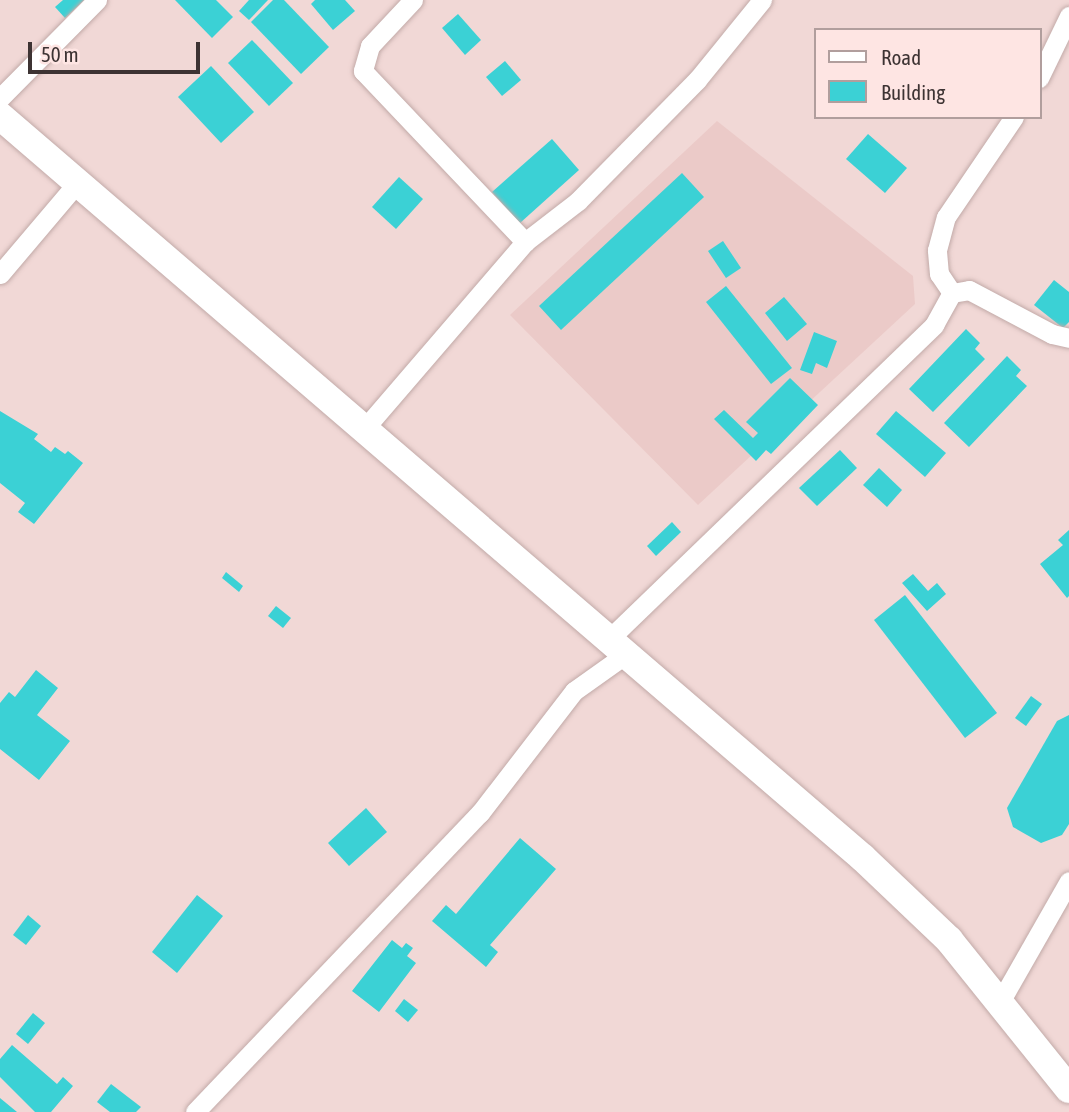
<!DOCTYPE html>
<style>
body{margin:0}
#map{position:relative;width:1069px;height:1112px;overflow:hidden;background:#f1d8d6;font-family:"Asap Condensed",sans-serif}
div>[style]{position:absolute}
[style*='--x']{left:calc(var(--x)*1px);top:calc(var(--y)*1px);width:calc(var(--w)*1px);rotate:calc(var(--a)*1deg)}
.built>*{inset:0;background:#ebcac8}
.building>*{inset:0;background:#3bd1d5}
.roads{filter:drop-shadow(0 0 2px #c2aaa8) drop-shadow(0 0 2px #c2aaa8)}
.street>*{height:19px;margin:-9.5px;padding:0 9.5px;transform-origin:9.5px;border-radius:9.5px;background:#fff}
.secondary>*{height:28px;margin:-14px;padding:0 14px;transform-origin:14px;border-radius:14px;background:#fff}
span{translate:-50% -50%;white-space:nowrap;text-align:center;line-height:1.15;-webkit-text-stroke:5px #fee5e3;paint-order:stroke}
.legend{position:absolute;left:814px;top:28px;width:228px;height:91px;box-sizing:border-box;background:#fee5e3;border:2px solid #b19e9d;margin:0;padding:9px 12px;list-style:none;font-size:21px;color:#3d3333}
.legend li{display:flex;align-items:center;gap:14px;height:35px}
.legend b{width:35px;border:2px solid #b19e9d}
.scale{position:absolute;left:28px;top:42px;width:172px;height:32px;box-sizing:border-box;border:4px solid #3d3333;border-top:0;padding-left:9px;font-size:21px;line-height:24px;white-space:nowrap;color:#3d3333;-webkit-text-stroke:5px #fee5e3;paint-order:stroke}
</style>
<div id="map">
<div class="built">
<div style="clip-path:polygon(717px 121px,913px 276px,915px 304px,698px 505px,510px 315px)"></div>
</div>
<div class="building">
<div style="clip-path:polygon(63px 0,84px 0,65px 18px,55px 7px)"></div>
<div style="clip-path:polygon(175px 0,216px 0,233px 17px,212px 38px)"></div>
<div style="clip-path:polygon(249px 0,268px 0,249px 20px,239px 11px)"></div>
<div style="clip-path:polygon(273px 0,284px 0,329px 47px,301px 74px,251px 22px)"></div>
<div style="clip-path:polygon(315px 0,345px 0,355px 11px,333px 30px,311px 4px)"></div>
<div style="clip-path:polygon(458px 14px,481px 40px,465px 55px,442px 28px)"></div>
<div style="clip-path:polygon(252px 40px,293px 83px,269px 106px,228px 63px)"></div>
<div style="clip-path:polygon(505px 61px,521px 80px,502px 96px,486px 77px)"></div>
<div style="clip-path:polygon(211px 66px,254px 112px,221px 143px,178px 97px)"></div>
<div style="clip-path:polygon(868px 134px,907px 168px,885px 193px,846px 159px)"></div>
<div style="clip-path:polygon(552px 139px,579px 170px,520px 223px,492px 192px)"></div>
<div style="clip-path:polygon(682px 173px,704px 197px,561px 330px,539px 306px)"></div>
<div style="clip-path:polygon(399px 177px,423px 199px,396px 229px,372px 207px)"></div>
<div style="clip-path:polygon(723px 241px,741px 268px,726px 278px,708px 251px)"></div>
<div style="clip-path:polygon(1054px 280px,1069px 292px,1069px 322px,1063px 328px,1034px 305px)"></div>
<div style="clip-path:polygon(726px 286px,792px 368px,771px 384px,706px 302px)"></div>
<div style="clip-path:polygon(784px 297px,807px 324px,787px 341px,765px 313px)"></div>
<div style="clip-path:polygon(966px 329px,980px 343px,975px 349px,985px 359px,933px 412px,909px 389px)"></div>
<div style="clip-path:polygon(814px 332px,837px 341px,827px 368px,816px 363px,812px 374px,800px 370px)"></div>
<div style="clip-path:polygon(1007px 356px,1021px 370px,1016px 376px,1027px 386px,969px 447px,944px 423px)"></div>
<div style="clip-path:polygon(790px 378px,818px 405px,771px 454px,766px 450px,756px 461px,714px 419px,724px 410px,753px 438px,758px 433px,746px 422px)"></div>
<div style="clip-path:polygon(0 411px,38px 434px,34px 439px,51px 452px,55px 447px,65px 454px,68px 451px,83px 463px,34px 524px,18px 512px,25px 503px,0 483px)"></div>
<div style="clip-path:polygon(896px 411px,946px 453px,925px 477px,876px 434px)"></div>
<div style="clip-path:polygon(840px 450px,857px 468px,817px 506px,799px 488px)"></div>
<div style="clip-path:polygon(879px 468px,902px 490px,887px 507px,863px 485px)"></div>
<div style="clip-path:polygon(672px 522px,681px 532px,656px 556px,647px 546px)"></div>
<div style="clip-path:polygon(1069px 530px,1069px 596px,1067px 598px,1040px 564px,1063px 545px,1058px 540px)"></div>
<div style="clip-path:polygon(226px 572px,243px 586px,239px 592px,222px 578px)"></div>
<div style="clip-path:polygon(913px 574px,928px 591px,937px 583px,946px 594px,927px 611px,902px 583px)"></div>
<div style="clip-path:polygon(905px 595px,997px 713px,965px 738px,874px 620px)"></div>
<div style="clip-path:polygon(276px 606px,291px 618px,283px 628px,268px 616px)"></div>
<div style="clip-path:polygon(36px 670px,58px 688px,37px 715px,70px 741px,39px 780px,0 749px,0 703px,9px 692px,15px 697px)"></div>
<div style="clip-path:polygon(1031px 696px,1042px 704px,1026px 726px,1015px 718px)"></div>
<div style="clip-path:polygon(1069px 715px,1069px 824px,1062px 835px,1041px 843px,1013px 827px,1007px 808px,1057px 721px)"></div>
<div style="clip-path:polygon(366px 808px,387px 832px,349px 866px,328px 843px)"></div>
<div style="clip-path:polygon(520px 838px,556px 869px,490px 945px,498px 952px,486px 967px,432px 921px,446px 905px,456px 914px)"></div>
<div style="clip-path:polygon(197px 895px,223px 916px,177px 973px,152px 952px)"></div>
<div style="clip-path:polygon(28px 915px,41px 926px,26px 945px,13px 935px)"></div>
<div style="clip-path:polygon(392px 940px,402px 948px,406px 943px,413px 948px,407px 956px,416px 963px,379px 1012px,352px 991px)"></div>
<div style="clip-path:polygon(404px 999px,418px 1010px,408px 1022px,395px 1011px)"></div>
<div style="clip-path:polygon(33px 1013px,45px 1023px,28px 1044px,16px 1034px)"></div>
<div style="clip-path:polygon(12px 1045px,57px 1084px,63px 1077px,73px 1086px,51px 1112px,35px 1112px,0 1077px,0 1059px)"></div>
<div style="clip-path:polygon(111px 1084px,141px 1107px,136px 1112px,110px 1112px,97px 1102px)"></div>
<div style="clip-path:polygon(0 1098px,17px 1112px,0 1112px)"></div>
</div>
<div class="roads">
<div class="street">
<div style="--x:413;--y:0;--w:63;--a:133.1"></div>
<div style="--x:370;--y:46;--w:26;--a:106"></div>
<div style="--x:363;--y:71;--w:236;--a:46.5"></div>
<div style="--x:1039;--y:78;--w:69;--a:-64.2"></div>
<div style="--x:0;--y:98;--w:138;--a:-45.3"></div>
<div style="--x:0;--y:274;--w:121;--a:-49.7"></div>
<div style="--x:952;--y:293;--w:17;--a:-10"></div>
<div style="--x:969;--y:290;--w:94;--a:27.9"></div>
<div style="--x:1052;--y:334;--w:17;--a:13"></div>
<div style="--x:365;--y:428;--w:245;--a:-49.3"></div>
<div style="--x:525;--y:242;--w:67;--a:-37.7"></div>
<div style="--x:578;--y:201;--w:170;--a:-45.5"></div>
<div style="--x:697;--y:80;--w:103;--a:-50.9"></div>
<div style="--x:607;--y:641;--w:455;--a:-44"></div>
<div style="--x:934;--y:325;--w:37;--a:-61"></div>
<div style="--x:952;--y:293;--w:23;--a:-124"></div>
<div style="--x:939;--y:274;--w:24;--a:-95"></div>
<div style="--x:937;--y:250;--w:34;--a:-75"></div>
<div style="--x:946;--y:217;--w:121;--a:-55.8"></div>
<div style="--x:1000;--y:1002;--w:139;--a:-60.3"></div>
<div style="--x:195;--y:1112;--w:413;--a:-46.4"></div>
<div style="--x:480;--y:813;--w:154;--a:-52.4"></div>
<div style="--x:574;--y:691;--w:60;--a:-35.5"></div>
</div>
<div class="secondary">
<div style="--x:0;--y:116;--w:1138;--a:40.69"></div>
<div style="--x:863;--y:858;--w:119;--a:43.6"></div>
<div style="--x:949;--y:940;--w:191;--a:51.2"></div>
</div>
</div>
<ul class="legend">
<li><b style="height:9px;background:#fff"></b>Road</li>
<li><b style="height:19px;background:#3bd1d5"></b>Building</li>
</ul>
<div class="scale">50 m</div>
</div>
